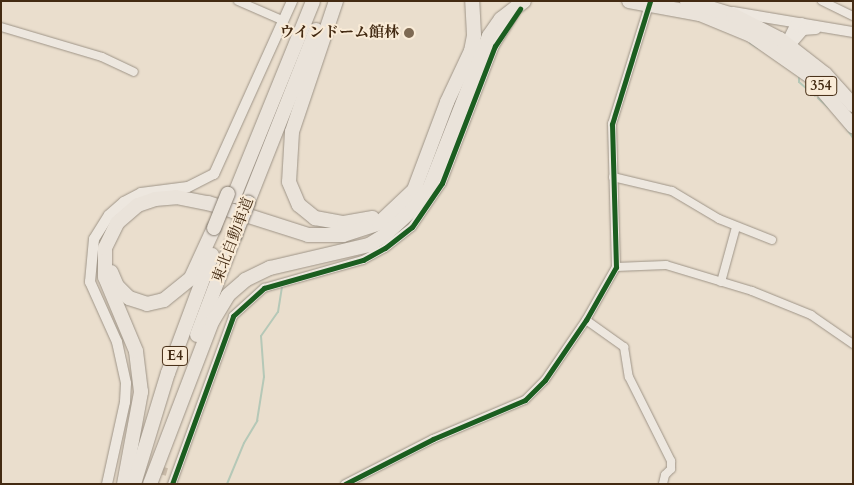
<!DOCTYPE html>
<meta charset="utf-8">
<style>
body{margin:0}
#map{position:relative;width:854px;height:485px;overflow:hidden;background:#eadecd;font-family:Cardo,"Noto Serif JP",serif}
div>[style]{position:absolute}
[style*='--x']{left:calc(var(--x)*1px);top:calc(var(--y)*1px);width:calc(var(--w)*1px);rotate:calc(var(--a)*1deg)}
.stream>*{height:2px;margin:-1px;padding:0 1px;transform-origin:1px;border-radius:1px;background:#b5c8b7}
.street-tunnel>*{height:8px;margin-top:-4px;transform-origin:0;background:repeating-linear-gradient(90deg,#c9baa8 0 8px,transparent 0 12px)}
.roads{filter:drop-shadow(0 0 1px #9e9487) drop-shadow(0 0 1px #9e9487)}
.street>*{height:8px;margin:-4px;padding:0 4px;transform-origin:4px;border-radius:4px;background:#ede7df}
.secondary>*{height:10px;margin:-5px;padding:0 5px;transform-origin:5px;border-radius:5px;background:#ede7df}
.highway>*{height:14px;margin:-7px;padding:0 7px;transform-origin:7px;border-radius:7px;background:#eae3da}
.bridges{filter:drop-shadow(0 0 1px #857b6f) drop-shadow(0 0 1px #857b6f)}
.highway-bridge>*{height:14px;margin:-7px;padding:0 7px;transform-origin:7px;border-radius:7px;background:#eae3da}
.cycleway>*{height:5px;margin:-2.5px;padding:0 2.5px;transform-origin:2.5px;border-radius:2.5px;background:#1b5e20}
.dots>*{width:14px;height:14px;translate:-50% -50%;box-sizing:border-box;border:2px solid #f9ebd7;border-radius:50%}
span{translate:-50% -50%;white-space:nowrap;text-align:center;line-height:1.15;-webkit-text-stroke:4px #f9ebd7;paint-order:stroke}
.shield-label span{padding:1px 4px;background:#f9ebd7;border:1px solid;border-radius:4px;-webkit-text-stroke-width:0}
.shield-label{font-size:14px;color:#432a12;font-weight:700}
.poi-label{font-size:15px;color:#432a12;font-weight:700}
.right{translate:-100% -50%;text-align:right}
.street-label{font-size:15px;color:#432a12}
.frame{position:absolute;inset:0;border:2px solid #432a12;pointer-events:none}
</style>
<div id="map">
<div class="stream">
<div style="--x:750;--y:43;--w:9;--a:32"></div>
<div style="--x:799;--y:77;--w:5;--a:90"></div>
<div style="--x:799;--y:82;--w:21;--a:41"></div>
<div style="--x:818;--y:98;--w:15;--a:42"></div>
<div style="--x:847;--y:129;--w:11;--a:56"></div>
<div style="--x:227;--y:484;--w:44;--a:-67.5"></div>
<div style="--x:244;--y:443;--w:26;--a:-59"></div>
<div style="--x:257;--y:421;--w:45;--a:-81"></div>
<div style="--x:264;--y:377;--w:41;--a:-94.2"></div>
<div style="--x:261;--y:336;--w:29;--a:-55"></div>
<div style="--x:278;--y:312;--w:25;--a:-81"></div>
</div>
<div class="street-tunnel">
<div style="--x:139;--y:464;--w:29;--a:16"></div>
</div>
<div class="roads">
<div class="street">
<div style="--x:238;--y:1;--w:50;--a:23.5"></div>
<div style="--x:822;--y:1;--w:34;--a:26"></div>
<div style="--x:1;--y:27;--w:105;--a:16.5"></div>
<div style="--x:102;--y:57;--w:35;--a:25"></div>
<div style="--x:613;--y:177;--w:61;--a:13.3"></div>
<div style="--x:672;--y:191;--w:55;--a:30.8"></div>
<div style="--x:719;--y:219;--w:57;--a:21.6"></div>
<div style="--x:616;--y:267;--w:50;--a:-2.3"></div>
<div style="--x:666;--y:265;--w:90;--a:16.8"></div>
<div style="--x:752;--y:291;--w:64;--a:22.1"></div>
<div style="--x:811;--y:315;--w:51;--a:34.6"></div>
<div style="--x:721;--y:282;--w:57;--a:-74.7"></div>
<div style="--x:586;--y:320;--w:47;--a:35.4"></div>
<div style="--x:624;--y:347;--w:30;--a:81"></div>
<div style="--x:629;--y:377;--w:94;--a:63.4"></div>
<div style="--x:671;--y:461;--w:8;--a:90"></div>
<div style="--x:671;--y:469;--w:8;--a:135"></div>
<div style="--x:665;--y:475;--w:9;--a:103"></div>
<div style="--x:172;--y:484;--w:179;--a:-70"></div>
<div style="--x:233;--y:316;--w:42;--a:-42.1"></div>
<div style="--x:264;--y:288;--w:103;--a:-15.8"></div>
<div style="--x:363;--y:260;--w:25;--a:-29"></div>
<div style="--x:385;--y:248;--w:34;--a:-38"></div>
<div style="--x:412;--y:227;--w:53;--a:-55.7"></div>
<div style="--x:442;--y:183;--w:147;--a:-68.9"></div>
<div style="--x:495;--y:46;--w:39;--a:-58"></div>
<div style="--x:345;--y:484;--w:99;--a:-27.1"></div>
<div style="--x:433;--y:439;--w:100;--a:-23"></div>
<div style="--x:525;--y:400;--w:28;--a:-45"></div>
<div style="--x:545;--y:380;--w:73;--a:-55.7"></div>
<div style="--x:586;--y:320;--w:61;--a:-60.5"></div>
<div style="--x:616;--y:267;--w:143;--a:-91.6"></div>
<div style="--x:612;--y:124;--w:128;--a:-72.7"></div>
</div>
<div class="secondary">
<div style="--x:733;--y:12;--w:122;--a:9.5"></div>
<div style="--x:784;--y:48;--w:25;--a:-64"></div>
<div style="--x:795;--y:25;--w:7;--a:-16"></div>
<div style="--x:785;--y:51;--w:28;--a:-49"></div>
<div style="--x:803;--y:30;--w:13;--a:-4"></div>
<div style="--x:107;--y:484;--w:84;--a:-77.6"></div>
<div style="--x:125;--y:402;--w:19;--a:-87"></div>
<div style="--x:126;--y:383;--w:42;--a:-102.4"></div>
<div style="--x:117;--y:342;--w:66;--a:-114.2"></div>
<div style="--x:90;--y:282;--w:43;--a:-84.7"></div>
<div style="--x:94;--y:239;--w:28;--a:-58"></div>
<div style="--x:109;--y:215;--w:20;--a:-41"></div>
<div style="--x:124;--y:202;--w:19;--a:-28"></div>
<div style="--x:141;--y:193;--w:47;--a:-7.3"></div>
<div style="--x:188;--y:187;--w:29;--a:-27"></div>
<div style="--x:214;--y:174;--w:190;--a:-65.7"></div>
</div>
<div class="highway">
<div style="--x:336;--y:1;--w:138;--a:108.6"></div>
<div style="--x:292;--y:132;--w:50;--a:93.4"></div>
<div style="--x:289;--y:182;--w:25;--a:67"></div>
<div style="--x:299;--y:205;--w:21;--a:39"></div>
<div style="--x:315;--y:218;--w:29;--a:10"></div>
<div style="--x:344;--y:223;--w:29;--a:-10"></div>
<div style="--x:629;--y:1;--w:72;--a:10.4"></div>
<div style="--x:700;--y:14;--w:55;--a:22.4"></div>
<div style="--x:751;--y:35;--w:73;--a:35"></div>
<div style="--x:811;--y:77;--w:65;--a:49.4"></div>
<div style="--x:687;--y:1;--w:48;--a:16.9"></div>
<div style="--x:733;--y:15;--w:53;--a:27.1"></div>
<div style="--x:780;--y:39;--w:57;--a:37.9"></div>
<div style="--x:825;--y:74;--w:42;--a:47.9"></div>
<div style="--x:234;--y:196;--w:210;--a:-67.9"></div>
<div style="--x:248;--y:202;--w:185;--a:-68.4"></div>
<div style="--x:111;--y:272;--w:15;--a:67"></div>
<div style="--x:117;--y:286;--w:17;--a:45"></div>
<div style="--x:129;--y:298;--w:19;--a:18"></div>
<div style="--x:147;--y:304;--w:17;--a:-13"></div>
<div style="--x:164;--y:300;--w:35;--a:-39"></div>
<div style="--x:191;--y:278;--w:55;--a:-65.3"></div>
<div style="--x:197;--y:335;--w:107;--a:-69.2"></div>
<div style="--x:124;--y:484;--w:94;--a:-79.5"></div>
<div style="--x:141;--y:392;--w:41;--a:-97"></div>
<div style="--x:136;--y:351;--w:80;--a:-112.7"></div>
<div style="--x:105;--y:277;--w:29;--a:-90"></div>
<div style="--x:105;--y:248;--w:28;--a:-64"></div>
<div style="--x:117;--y:223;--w:28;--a:-41"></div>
<div style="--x:138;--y:205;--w:18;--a:-19"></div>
<div style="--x:155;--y:199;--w:21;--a:-5"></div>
<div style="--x:176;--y:197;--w:33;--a:11"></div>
<div style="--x:208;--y:203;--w:105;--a:17.7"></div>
<div style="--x:308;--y:235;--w:35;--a:0"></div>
<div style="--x:343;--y:235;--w:38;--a:-18"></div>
<div style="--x:379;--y:223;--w:48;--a:-43.3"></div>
<div style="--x:414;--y:190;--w:94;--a:-69.4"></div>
<div style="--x:447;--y:102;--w:56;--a:-64.8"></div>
<div style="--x:471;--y:51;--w:16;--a:-79"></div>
<div style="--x:474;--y:35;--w:34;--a:-93"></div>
<div style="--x:134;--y:484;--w:116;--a:-73"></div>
<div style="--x:168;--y:373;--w:126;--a:-69.6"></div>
<div style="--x:150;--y:484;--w:173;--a:-69.1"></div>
<div style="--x:212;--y:322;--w:31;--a:-59"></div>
<div style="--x:228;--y:295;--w:23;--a:-41"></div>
<div style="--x:245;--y:280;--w:28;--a:-26"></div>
<div style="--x:270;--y:268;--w:102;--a:-13.1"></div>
<div style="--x:369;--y:245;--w:19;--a:-32"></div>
<div style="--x:385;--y:235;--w:37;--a:-43"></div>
<div style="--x:412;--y:210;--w:27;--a:-51"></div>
<div style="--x:429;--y:189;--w:164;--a:-68.6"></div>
<div style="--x:489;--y:36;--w:21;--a:-55"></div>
<div style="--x:501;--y:19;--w:29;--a:-38"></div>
</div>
</div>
<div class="bridges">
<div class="highway-bridge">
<div style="--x:214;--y:228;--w:37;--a:-68"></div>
<div style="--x:235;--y:235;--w:35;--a:-68"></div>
</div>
</div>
<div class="cycleway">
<div style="--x:172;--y:484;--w:179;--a:-70"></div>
<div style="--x:233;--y:316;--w:42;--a:-42.1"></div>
<div style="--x:264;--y:288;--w:103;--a:-15.8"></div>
<div style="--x:363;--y:260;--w:25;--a:-29"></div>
<div style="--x:385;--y:248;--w:34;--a:-38"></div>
<div style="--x:412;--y:227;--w:53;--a:-55.7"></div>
<div style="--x:442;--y:183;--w:147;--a:-68.9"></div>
<div style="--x:495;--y:46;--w:45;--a:-56"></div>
<div style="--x:345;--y:484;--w:99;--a:-27.1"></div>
<div style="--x:433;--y:439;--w:100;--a:-23"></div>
<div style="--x:525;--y:400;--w:28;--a:-45"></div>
<div style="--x:545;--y:380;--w:73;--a:-55.7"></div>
<div style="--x:586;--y:320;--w:61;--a:-60.5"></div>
<div style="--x:616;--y:267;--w:143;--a:-91.6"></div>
<div style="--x:612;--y:124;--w:129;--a:-72.8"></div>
</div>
<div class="dots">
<div style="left:409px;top:33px;background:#7d6953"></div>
</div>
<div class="shield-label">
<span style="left:821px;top:86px">354</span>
<span style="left:175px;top:356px">E4</span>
</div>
<div class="poi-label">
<span class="right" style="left:399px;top:33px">ウインドーム館林</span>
</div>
<div class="street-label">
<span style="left:233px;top:240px;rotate:-69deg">東北自動車道</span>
</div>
<div class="frame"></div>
</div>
